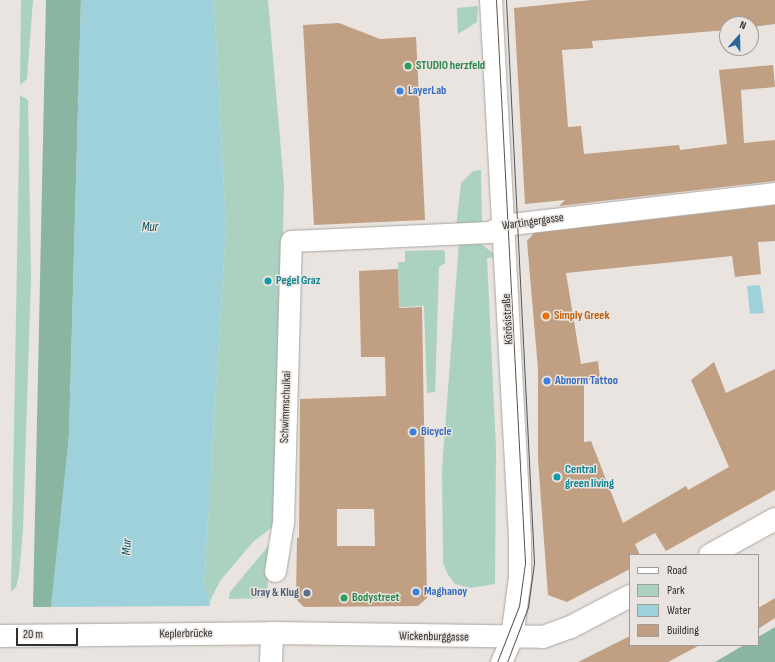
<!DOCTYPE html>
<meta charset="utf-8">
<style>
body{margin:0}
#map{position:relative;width:775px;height:662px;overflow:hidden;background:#e9e4e0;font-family:"Sofia Sans Condensed",sans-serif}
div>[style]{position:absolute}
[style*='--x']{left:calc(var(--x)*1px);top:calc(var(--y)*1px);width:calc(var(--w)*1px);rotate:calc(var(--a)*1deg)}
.green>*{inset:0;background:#abd2c0}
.forest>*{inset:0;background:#8ab5a1}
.water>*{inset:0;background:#9ed1da}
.pier>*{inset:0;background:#e9e4e0}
.building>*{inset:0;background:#c09f83}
.roads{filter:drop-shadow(0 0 1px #aba6a2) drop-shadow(0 0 1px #aba6a2)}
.minor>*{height:21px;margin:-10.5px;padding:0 10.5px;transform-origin:10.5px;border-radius:10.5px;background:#fff}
.major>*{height:22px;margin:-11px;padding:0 11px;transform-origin:11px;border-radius:11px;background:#fff}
.tram>*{height:1px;margin:-0.5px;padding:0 0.5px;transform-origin:0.5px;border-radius:0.5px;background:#565451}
.dots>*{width:11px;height:11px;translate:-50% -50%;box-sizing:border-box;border:2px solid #e9e4e0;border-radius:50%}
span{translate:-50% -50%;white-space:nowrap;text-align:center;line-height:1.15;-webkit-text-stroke:3px #e9e4e0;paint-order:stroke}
.leisure-label{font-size:12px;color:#27864d;font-weight:700}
.left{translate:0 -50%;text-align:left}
.shop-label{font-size:12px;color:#366cbe;font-weight:700}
.street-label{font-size:12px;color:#32302e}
.culture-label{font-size:12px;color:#0d838f;font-weight:700}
.food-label{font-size:12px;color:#c56008;font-weight:700}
.service-label{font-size:12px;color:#4e5e75;font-weight:700}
.right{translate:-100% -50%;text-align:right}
.water-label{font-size:13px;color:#07545e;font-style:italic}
.legend{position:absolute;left:629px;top:554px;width:130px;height:92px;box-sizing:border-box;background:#e9e4e0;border:1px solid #a09c99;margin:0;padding:5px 7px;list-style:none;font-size:12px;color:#32302e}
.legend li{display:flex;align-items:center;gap:8px;height:20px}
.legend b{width:20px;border:1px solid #a09c99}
.north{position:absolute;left:719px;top:16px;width:40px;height:40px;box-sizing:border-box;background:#e9e4e0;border:1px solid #a09c99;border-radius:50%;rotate:20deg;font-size:11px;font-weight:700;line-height:16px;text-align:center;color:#32302e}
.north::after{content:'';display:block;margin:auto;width:14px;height:18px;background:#29669d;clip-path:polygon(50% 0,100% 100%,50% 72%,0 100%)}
.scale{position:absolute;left:16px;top:628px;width:62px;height:18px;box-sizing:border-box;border:2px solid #32302e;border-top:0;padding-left:5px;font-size:12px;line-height:14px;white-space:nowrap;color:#32302e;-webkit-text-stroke:3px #e9e4e0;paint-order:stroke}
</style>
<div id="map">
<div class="green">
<div style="clip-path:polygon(21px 0,33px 0,27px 79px,20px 85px)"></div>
<div style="clip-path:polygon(214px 0,268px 0,284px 185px,277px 513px,272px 527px,253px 542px,220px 581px,210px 601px,204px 586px,226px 227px)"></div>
<div style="clip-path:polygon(478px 6px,477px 22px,458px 34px,457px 8px)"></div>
<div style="clip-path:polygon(20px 95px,28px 100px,31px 278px,23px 529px,19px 575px,16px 587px,11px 592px)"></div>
<div style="clip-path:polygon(481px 170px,482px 222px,456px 228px,461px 183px,473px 171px)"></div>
<div style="clip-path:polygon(459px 242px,481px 244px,493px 253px,493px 258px,487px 258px,496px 448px,495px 584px,470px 588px,455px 584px,448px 575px,443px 563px,442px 469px)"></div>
<div style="clip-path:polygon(443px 250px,445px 252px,445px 263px,439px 267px,435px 392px,427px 393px,424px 306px,399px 307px,398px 262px,405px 262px,405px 251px)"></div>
<div style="clip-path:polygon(270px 544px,267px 598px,229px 599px,230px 592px)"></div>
</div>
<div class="forest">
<div style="clip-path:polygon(46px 0,81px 0,69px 435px,53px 607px,33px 607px)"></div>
<div style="clip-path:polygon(775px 627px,775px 662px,715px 662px,744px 645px,758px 645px,758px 637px)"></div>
</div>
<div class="water">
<div style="clip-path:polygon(81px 0,214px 0,226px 227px,204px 586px,210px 601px,208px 662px,45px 662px,69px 435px)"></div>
<div style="clip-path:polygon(760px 285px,764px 313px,750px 314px,747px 286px)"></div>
</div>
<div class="pier">
<div style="clip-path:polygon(211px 598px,210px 662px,43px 662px,51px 607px,210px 606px)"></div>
</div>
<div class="building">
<div style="clip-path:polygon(591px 0,775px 0,775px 24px,751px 27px,751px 24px,727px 24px,727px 30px,592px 41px,593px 48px,562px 50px,568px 127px,581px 126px,584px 154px,679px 145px,680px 150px,727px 144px,719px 70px,773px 65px,775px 87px,741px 90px,744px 143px,775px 140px,775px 181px,559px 206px,565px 200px,525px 204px,514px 8px)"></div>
<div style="clip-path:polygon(339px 23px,380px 39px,416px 37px,425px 220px,314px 225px,303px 25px)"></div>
<div style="clip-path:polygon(775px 205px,775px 241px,758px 242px,761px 274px,735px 277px,732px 256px,566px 273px,581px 364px,598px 361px,600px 378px,584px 381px,584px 442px,591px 441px,623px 523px,686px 486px,688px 490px,729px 467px,691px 380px,714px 362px,726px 393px,775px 369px,775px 490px,666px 551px,655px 533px,635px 544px,640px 555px,630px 555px,630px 569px,567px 602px,548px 595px,538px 459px,538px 369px,527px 241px,534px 233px)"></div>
<div style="clip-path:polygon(evenodd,398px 269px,399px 308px,422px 307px,427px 598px,418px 606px,304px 607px,296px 599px,297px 538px,299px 538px,300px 399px,386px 396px,385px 357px,361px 357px,359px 271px,398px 269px,337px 509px,374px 509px,375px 546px,337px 546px,337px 509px)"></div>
<div style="clip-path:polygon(775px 598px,775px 618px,758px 629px,758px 608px)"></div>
<div style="clip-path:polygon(630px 636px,630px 645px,700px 645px,668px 662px,578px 662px)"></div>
</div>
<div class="roads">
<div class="minor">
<div style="--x:275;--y:571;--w:50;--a:-80.7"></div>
<div style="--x:283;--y:522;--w:281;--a:-88.4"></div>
<div style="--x:291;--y:241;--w:199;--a:-2.6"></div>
<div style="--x:490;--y:232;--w:15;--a:-28"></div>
<div style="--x:503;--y:225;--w:274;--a:-6.7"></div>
<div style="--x:501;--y:662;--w:27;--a:-66"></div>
</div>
<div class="major">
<div style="--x:491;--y:0;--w:538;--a:86.91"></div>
<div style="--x:520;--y:537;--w:41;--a:90"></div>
<div style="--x:520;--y:578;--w:60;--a:97.7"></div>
<div style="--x:710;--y:555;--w:74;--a:-29"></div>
<div style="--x:0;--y:636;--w:272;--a:-0.6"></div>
<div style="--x:272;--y:633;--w:271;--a:0.8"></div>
<div style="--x:543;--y:637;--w:30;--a:-20"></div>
<div style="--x:571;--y:627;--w:67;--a:-27.7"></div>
<div style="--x:271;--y:662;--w:29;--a:-88"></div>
</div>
</div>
<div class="tram">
<div style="--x:496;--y:0;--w:564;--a:87.05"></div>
<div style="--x:525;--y:563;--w:43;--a:97.9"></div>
<div style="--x:519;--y:606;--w:60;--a:111.4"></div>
<div style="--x:506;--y:0;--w:564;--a:87.15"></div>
<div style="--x:534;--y:563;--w:44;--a:97.8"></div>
<div style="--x:528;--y:607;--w:59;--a:110.9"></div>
</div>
<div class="dots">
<div style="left:408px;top:66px;background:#2e9e5b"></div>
<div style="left:400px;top:91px;background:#3f7fe0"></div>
<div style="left:268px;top:281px;background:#0f9aa8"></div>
<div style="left:546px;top:316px;background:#e8710a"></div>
<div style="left:547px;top:381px;background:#3f7fe0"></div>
<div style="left:413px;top:432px;background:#3f7fe0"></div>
<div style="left:557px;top:477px;background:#0f9aa8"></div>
<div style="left:416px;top:592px;background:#3f7fe0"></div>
<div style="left:307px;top:593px;background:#5c6f8a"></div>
<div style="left:344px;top:598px;background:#2e9e5b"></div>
</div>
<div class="leisure-label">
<span class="left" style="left:416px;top:66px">STUDIO herzfeld</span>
<span class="left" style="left:352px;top:598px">Bodystreet</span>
</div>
<div class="shop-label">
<span class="left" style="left:408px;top:91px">LayerLab</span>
<span class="left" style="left:555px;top:381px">Abnorm Tattoo</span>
<span class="left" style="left:421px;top:432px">Bicycle</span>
<span class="left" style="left:424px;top:592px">Maghanoy</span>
</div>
<div class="street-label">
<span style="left:533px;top:222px;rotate:-8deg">Wartingergasse</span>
<span style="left:508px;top:319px;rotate:-93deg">Körösistraße</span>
<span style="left:286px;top:407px;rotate:-88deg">Schwimmschulkai</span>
<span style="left:186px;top:634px;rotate:-1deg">Keplerbrücke</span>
<span style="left:434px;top:637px;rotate:1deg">Wickenburggasse</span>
</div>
<div class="culture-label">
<span class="left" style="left:276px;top:281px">Pegel Graz</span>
<span class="left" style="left:565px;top:477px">Central<br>green living</span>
</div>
<div class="food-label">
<span class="left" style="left:554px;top:316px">Simply Greek</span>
</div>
<div class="service-label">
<span class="right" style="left:299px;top:593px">Uray &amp; Klug</span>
</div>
<div class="water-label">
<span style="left:150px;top:227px">Mur</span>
<span style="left:127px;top:547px;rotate:-88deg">Mur</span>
</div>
<ul class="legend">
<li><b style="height:5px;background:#fff"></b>Road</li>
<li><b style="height:11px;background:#abd2c0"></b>Park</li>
<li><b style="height:11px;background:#9ed1da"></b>Water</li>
<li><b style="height:11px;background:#c09f83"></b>Building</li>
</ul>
<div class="north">N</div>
<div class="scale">20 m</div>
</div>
